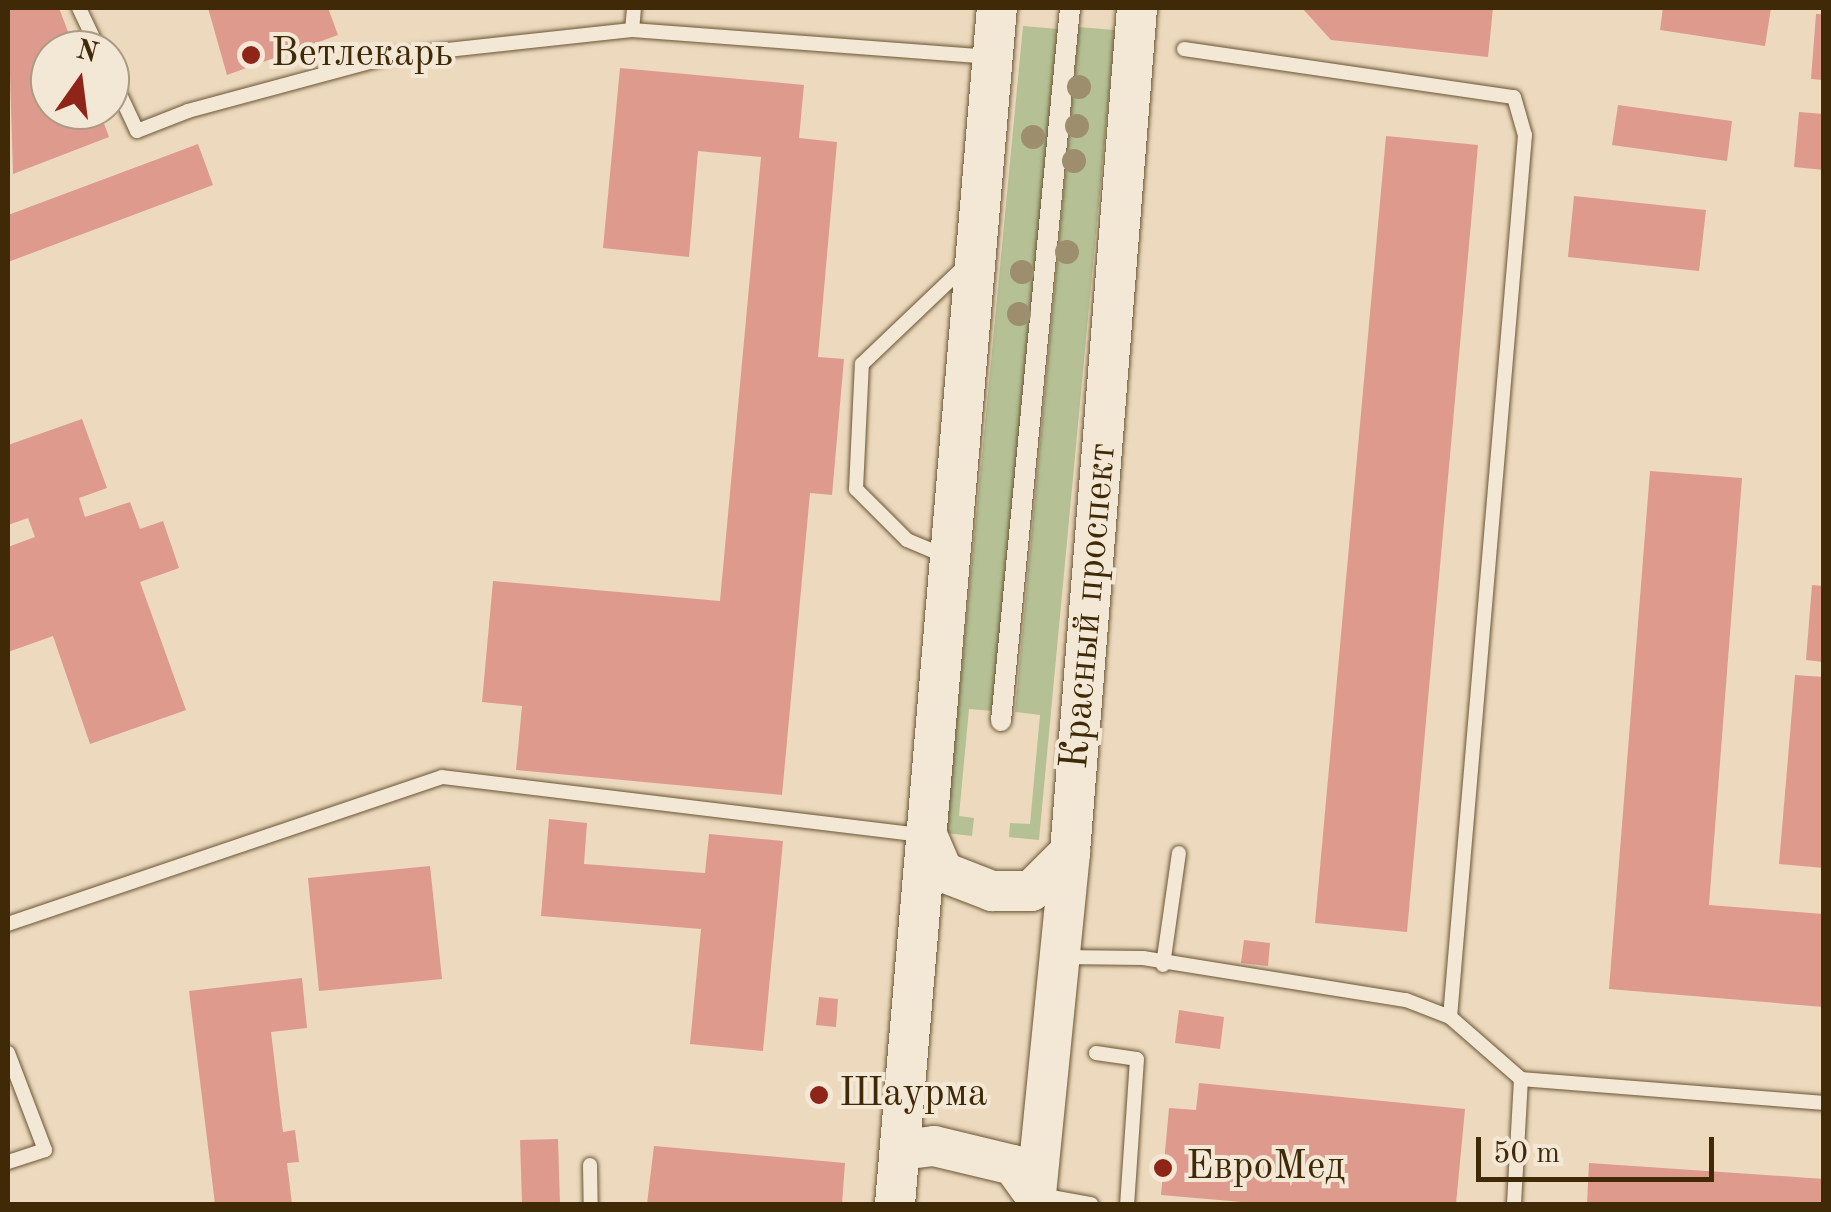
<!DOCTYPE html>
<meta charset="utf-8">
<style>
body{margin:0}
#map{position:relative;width:1831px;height:1212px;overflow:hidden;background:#eddabe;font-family:"Old Standard TT",serif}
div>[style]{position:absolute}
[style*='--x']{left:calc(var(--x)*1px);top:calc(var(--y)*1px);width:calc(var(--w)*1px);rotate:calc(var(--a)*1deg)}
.green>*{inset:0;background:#b5c094}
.building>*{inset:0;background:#de9a8d}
.roads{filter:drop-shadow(0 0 2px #6a5535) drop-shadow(0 0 2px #6a5535)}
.service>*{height:14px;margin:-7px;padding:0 7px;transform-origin:7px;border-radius:7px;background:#f3e7d5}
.pedestrian>*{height:20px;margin:-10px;padding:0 10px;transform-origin:10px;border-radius:10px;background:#f3e7d5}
.secondary>*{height:40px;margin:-20px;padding:0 20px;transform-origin:20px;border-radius:20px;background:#f3e7d5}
.trees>*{width:24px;height:24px;margin:-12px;border-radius:50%;background:#9d8e6d}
.dots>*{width:28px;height:28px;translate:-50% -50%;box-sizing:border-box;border:5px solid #f3e7d5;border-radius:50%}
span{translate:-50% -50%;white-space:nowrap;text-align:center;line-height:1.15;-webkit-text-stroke:8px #f3e7d5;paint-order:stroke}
.poi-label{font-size:40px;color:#3f2907}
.left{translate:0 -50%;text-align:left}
.street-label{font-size:40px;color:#3f2907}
.frame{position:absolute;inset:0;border:10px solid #3f2907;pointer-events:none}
.north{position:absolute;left:30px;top:30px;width:100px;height:100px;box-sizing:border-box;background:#f3e7d5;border:2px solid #ab9b83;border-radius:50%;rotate:14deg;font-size:28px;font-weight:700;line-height:40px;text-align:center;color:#3f2907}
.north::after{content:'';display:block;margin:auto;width:35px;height:45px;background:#8f2418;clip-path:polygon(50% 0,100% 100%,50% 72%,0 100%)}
.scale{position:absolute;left:1476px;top:1137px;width:238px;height:45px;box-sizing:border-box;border:5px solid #3f2907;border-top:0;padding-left:12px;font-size:30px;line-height:35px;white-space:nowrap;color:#3f2907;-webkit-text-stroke:8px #f3e7d5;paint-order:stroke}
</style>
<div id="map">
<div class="green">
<div style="clip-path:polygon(1023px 26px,1058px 29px,993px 711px,969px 709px,959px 816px,974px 818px,972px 836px,946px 833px)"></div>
<div style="clip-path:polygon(1079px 27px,1115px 30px,1039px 840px,1009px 837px,1010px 823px,1030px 824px,1040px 715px,1015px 712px)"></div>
</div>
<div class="building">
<div style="clip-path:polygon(8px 8px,59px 8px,75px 50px,50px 50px,50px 110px,99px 110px,109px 137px,13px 174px)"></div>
<div style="clip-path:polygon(208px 8px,328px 8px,338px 35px,227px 75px)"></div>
<div style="clip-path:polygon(1302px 8px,1493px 8px,1488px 57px,1331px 40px)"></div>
<div style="clip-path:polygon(1663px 8px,1771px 8px,1765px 46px,1660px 30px)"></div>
<div style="clip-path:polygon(1816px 14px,1824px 14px,1824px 80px,1811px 79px)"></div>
<div style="clip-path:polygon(620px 68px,804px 85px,799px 138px,837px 142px,818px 357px,844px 359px,832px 495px,810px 493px,782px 795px,516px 770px,522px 706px,482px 702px,493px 581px,720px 601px,761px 157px,698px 151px,689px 257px,603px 248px)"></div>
<div style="clip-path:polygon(1618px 105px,1732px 121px,1727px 161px,1612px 145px)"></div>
<div style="clip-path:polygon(1799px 112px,1824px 114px,1824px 170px,1794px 167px)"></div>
<div style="clip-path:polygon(1386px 136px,1478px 145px,1407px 932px,1315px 923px)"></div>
<div style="clip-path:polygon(198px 144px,213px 185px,8px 262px,8px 215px)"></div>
<div style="clip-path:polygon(1574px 196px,1706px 210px,1699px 271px,1568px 257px)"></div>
<div style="clip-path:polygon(82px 419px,107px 488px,79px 498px,85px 517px,130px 502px,140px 529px,163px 521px,179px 568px,140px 582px,186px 710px,90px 744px,53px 636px,8px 652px,8px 547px,35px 537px,28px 518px,8px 525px,8px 445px)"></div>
<div style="clip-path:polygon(1650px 471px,1742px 478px,1709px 905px,1824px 914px,1824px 1007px,1609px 989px)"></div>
<div style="clip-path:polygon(1812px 585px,1824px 586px,1824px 662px,1806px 660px)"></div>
<div style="clip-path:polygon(1795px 675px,1824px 677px,1824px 868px,1779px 864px)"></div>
<div style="clip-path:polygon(549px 819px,587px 823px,584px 864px,705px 873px,709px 834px,783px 841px,763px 1051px,690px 1044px,701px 929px,541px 916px)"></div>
<div style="clip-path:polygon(430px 866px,442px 979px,319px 991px,308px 878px)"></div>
<div style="clip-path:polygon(1244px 940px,1270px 943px,1268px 966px,1241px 963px)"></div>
<div style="clip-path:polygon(302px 978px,307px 1028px,271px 1032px,283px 1132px,295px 1130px,299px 1162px,287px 1163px,292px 1204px,215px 1204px,189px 991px)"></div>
<div style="clip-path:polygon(819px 997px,838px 999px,836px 1027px,816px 1025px)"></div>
<div style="clip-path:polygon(1179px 1010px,1224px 1017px,1220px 1049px,1175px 1043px)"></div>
<div style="clip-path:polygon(1199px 1083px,1465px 1109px,1456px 1204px,1265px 1204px,1161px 1195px,1169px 1108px,1196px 1110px)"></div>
<div style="clip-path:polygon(558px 1139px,560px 1204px,522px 1204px,520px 1140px)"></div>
<div style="clip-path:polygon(654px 1146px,845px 1163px,842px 1204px,647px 1204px)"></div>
<div style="clip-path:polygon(1589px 1163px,1824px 1179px,1824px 1204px,1587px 1204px)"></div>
</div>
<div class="roads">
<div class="service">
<div style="--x:79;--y:8;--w:47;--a:64.5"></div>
<div style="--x:634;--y:8;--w:22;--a:95"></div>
<div style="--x:632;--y:30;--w:357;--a:4.3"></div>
<div style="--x:1184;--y:49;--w:333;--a:8.3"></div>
<div style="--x:1514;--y:97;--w:40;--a:74"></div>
<div style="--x:1525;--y:135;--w:885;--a:94.86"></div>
<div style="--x:110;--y:73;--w:64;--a:65"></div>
<div style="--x:137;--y:131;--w:55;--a:-21.4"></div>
<div style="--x:188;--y:111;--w:211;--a:-15.1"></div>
<div style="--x:392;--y:56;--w:241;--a:-6.2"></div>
<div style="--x:945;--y:556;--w:41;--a:-157.2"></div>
<div style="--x:907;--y:540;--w:72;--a:-135"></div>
<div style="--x:856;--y:489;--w:125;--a:-87.3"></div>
<div style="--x:862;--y:364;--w:145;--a:-43.6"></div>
<div style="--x:8;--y:924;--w:458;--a:-18.7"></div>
<div style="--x:442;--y:777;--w:485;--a:6.9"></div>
<div style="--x:1061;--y:957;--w:82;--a:0.7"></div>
<div style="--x:1143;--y:958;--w:266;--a:9.1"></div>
<div style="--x:1406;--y:1000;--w:47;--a:21.1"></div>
<div style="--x:1450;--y:1017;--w:94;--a:41.1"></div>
<div style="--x:1521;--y:1079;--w:304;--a:4.5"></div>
<div style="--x:1163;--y:965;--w:113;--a:-81.9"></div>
<div style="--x:8;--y:1053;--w:104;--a:69.1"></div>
<div style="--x:45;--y:1150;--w:39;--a:162"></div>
<div style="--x:1096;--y:1053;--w:41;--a:8.3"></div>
<div style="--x:1137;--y:1059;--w:145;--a:93.9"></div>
<div style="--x:590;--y:1165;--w:39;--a:89"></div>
<div style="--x:1040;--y:1195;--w:52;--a:10"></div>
<div style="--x:1514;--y:1204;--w:125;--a:-86.8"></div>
</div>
<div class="pedestrian">
<div style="--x:1001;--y:721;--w:716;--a:-84.47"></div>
</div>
<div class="secondary">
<div style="--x:927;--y:835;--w:40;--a:66.6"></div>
<div style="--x:943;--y:872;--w:53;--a:21.2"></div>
<div style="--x:992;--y:891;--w:39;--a:0"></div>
<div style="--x:1031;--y:891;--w:55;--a:-45"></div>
<div style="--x:901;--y:1150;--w:33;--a:-7"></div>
<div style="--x:934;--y:1146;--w:81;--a:13.5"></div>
<div style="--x:1013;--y:1165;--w:36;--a:54"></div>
<div style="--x:895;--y:1204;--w:1200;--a:-85.13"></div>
<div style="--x:1035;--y:1204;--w:354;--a:-84.3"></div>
<div style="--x:1070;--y:852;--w:847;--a:-85.46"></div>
</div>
</div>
<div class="trees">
<div style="left:1079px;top:87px"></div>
<div style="left:1077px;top:126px"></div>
<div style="left:1033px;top:137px"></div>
<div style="left:1074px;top:161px"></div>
<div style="left:1067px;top:252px"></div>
<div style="left:1022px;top:272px"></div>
<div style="left:1019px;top:314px"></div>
</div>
<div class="dots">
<div style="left:251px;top:55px;background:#8f2418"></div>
<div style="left:819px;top:1095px;background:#8f2418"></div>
<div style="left:1163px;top:1168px;background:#8f2418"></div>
</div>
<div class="poi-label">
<span class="left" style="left:271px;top:55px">Ветлекарь</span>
<span class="left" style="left:839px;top:1095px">Шаурма</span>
<span class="left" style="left:1186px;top:1168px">ЕвроМед</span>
</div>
<div class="street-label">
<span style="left:1090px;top:606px;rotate:-85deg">Красный проспект</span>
</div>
<div class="frame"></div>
<div class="north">N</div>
<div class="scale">50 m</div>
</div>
